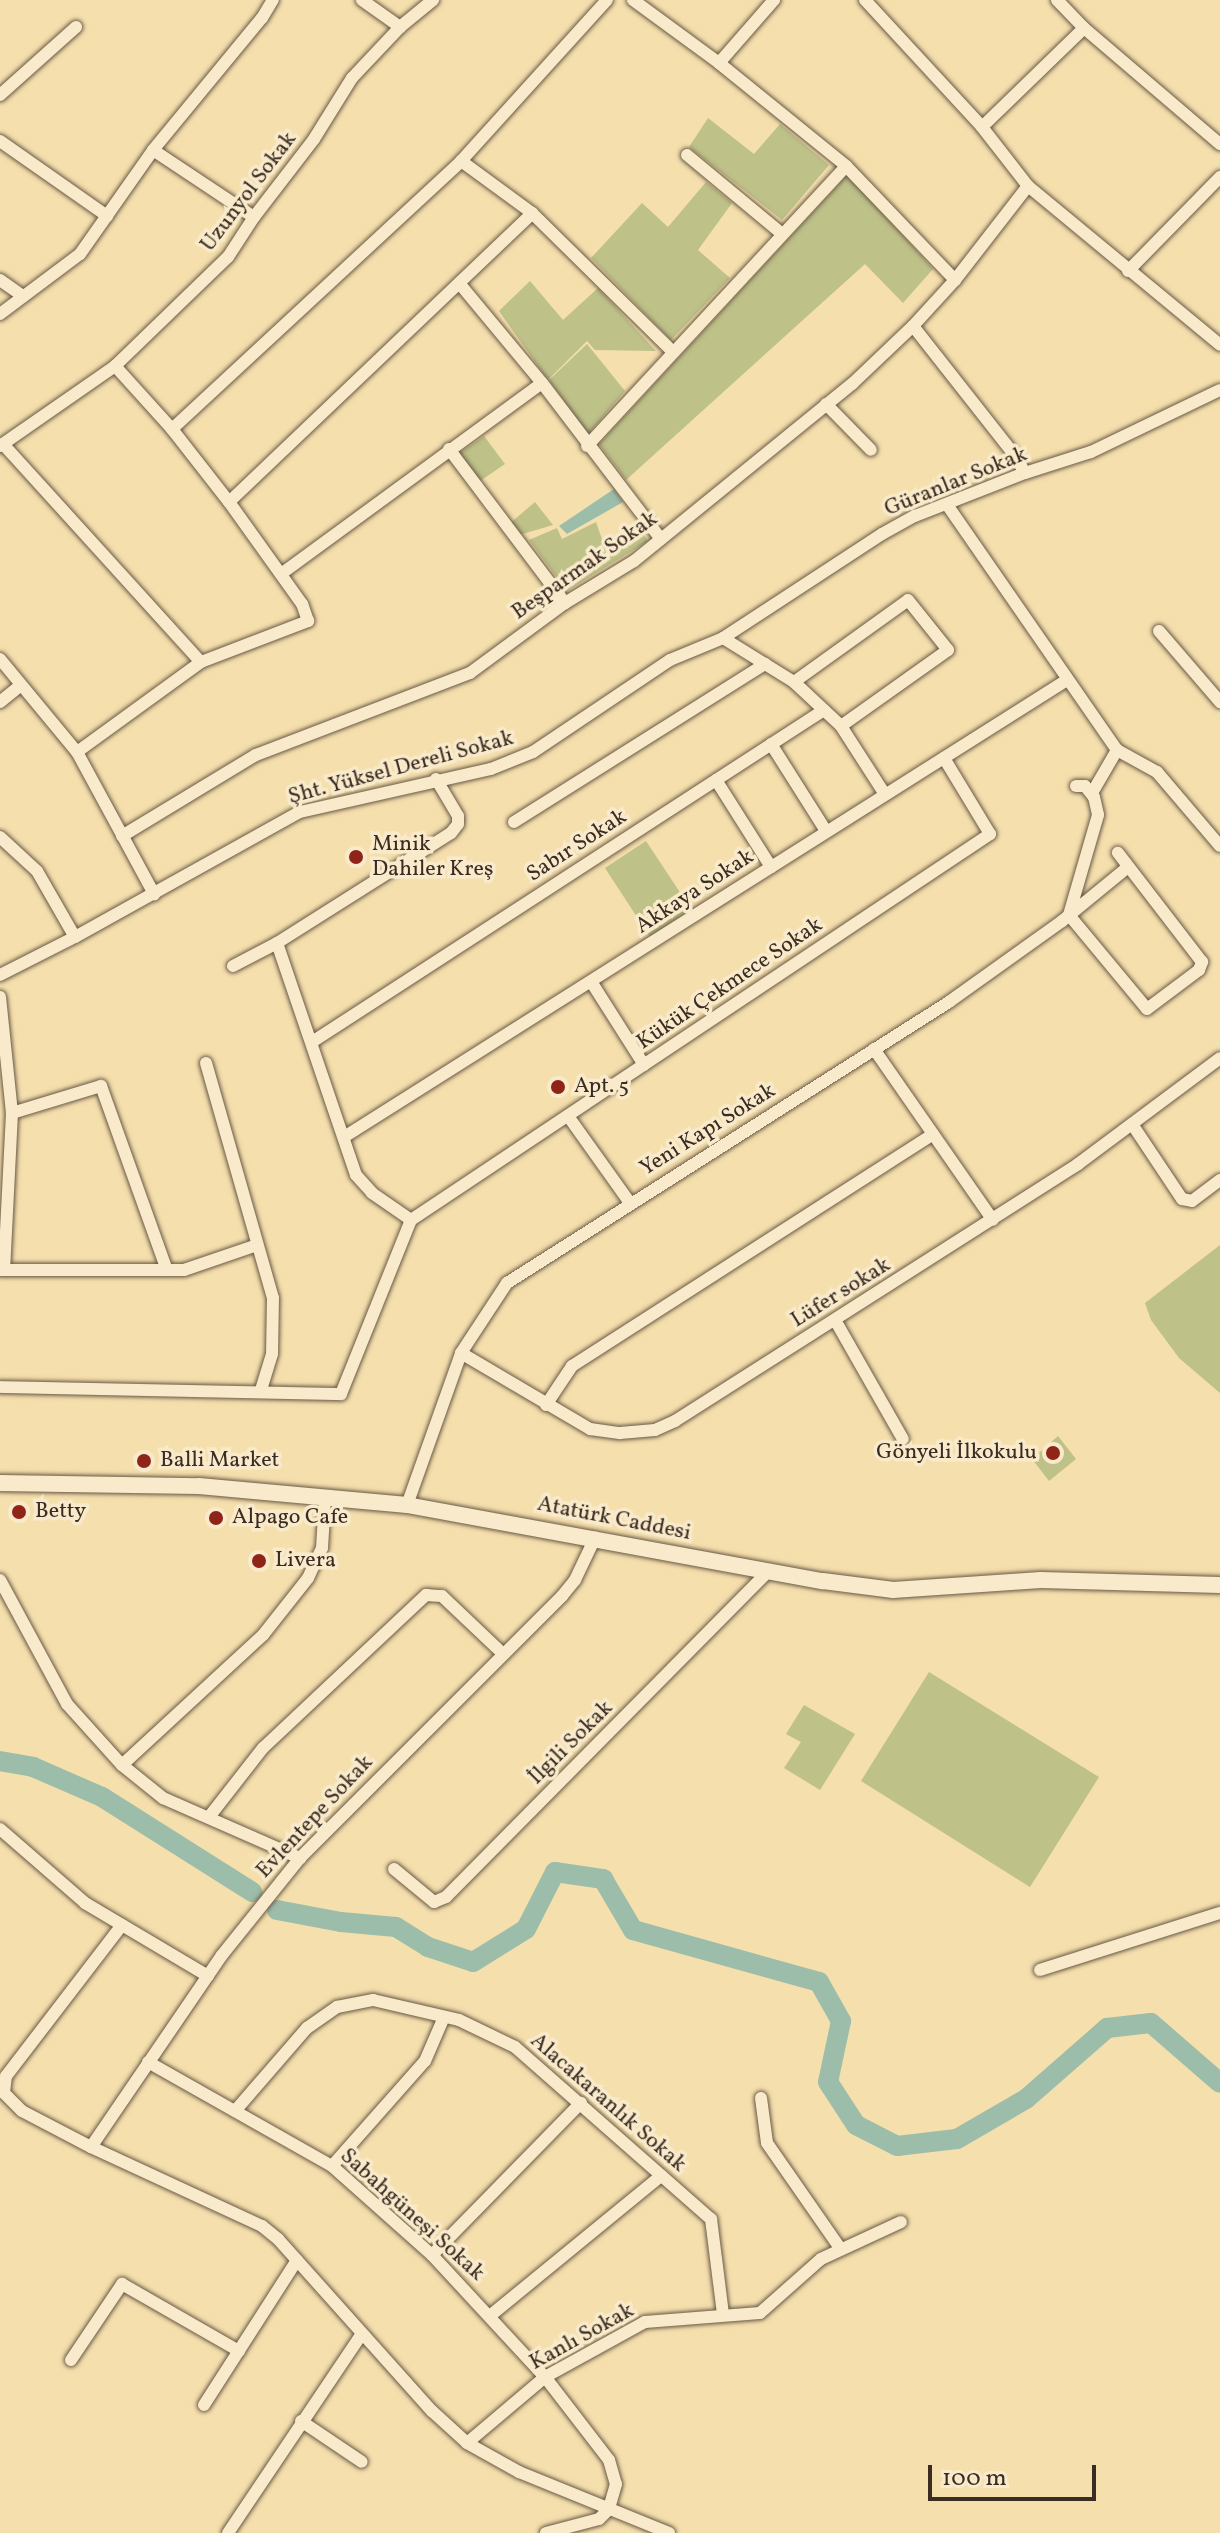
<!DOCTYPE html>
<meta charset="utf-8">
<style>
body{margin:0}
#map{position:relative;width:1220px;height:2533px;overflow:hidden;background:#f5dfad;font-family:Vollkorn,serif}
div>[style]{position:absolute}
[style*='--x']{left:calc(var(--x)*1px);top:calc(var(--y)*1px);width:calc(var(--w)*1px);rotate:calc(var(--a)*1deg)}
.green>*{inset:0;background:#bec188}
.water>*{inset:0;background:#9cbda9}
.river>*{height:20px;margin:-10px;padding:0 10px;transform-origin:10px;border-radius:10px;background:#9cbda9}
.roads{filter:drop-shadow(0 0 2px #695946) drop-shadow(0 0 2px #695946)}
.street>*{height:12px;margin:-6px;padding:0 6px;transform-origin:6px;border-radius:6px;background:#f8eaca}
.secondary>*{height:16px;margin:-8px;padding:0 8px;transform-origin:8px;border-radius:8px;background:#f8eaca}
.dots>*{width:22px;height:22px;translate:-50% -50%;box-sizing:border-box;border:4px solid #f8eaca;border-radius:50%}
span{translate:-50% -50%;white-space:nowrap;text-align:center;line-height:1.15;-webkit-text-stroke:7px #f8eaca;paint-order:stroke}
.street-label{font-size:22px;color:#3a2c23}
.poi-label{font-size:22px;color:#3a2c23}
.left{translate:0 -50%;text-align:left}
.right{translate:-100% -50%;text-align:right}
.scale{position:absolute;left:928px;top:2465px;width:168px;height:36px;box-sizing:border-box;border:4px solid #3a2c23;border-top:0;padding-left:10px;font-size:24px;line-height:28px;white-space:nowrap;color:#3a2c23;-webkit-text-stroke:6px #f8eaca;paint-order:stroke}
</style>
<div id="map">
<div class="green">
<div style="clip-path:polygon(708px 118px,754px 154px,780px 124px,829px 165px,782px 220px,689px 147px)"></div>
<div style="clip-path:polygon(848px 174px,933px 269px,903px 303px,865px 264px,626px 480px,599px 444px)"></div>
<div style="clip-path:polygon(706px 182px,732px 203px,698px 250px,730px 278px,671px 340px,591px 258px,642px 203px,668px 227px)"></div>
<div style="clip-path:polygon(530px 281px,563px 320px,598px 288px,656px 351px,595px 350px,587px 341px,548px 380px,499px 311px)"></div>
<div style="clip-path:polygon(587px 344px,625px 391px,588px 434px,549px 380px)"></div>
<div style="clip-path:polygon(484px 436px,505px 464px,477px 483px,457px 455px)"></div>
<div style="clip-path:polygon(535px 502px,553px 525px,516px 536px,508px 525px)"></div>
<div style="clip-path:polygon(596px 522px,604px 545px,641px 530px,648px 541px,567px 591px,529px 540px,557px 528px,562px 539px)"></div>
<div style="clip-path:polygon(646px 841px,691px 909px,650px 937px,605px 868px)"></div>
<div style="clip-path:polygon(1220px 1245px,1220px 1393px,1179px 1358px,1151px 1320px,1145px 1303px)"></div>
<div style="clip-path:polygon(1058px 1436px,1076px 1459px,1049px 1481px,1032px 1459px)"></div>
<div style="clip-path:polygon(929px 1672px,1099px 1777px,1030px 1887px,861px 1781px)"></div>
<div style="clip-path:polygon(804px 1705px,855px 1734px,820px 1790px,784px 1768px,801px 1742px,786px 1734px)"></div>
</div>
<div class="water">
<div style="clip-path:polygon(614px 489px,623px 502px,567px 534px,559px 526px)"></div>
</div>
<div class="river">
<div style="--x:0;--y:1761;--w:34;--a:10"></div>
<div style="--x:33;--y:1767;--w:75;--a:23.5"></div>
<div style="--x:102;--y:1797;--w:178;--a:32.3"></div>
<div style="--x:277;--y:1910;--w:65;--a:10.6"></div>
<div style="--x:341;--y:1922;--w:55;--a:5.2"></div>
<div style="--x:396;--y:1927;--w:38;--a:32"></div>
<div style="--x:428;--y:1947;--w:47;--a:18.4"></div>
<div style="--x:473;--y:1962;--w:62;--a:-31.9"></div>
<div style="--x:526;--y:1929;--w:64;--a:-63"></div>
<div style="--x:555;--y:1872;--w:49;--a:8.3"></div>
<div style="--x:603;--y:1879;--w:59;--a:59.5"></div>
<div style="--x:633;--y:1930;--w:193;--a:15.6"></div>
<div style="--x:819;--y:1982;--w:45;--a:60.6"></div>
<div style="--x:841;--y:2021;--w:62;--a:102"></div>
<div style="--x:828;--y:2082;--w:51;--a:56.9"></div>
<div style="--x:856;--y:2125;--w:46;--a:27.1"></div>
<div style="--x:897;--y:2146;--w:60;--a:-6.7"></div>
<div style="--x:957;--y:2139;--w:80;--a:-30.1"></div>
<div style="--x:1026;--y:2099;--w:108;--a:-41.2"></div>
<div style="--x:1107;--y:2028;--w:44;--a:-6.5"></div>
<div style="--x:1151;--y:2023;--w:91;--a:41"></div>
</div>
<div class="roads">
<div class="street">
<div style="--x:362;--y:0;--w:47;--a:35.4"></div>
<div style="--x:633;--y:0;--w:107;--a:36.2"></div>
<div style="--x:719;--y:63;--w:164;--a:39"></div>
<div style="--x:846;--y:166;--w:158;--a:46.3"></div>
<div style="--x:865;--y:0;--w:173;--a:47.3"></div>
<div style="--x:982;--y:127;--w:75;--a:52.1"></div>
<div style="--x:1028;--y:186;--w:249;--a:39.6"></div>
<div style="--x:1057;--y:0;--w:39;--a:46"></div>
<div style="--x:1084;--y:28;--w:179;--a:40.5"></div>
<div style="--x:719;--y:63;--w:84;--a:-48.9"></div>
<div style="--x:0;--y:95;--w:102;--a:-41.8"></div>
<div style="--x:982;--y:127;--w:142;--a:-44.1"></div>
<div style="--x:0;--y:141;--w:131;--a:35"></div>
<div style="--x:153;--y:150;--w:121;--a:33.6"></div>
<div style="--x:687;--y:155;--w:122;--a:39.7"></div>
<div style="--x:461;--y:161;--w:88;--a:36.2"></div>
<div style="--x:532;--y:213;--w:197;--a:44.6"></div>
<div style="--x:1128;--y:271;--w:132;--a:-45.6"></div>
<div style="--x:0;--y:280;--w:28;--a:35"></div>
<div style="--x:459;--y:283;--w:130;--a:50.3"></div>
<div style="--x:542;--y:383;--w:196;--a:52.7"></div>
<div style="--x:0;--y:314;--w:100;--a:-36.9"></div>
<div style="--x:80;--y:254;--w:127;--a:-54.9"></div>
<div style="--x:153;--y:150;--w:171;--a:-50.5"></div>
<div style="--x:262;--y:18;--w:21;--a:-59"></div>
<div style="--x:913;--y:326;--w:167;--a:51.8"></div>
<div style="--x:1016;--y:457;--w:18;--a:61"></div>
<div style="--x:826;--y:404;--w:64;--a:45.6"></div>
<div style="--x:172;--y:429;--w:394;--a:-42.8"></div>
<div style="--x:461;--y:161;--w:217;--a:-47.8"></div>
<div style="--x:3;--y:444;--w:294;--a:47.8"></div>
<div style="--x:0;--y:446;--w:140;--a:-34.8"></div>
<div style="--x:115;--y:366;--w:157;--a:-44"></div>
<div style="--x:228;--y:257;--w:48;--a:-57"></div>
<div style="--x:254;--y:217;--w:98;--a:-52.4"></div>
<div style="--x:314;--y:139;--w:72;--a:-58.1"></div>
<div style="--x:352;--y:78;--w:70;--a:-46.7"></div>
<div style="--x:400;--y:27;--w:43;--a:-39.3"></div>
<div style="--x:587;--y:446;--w:381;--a:-47.2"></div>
<div style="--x:449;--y:449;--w:193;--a:53"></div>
<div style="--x:229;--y:502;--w:419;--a:-43.6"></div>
<div style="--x:948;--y:506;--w:297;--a:55.3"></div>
<div style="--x:1117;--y:750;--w:46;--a:28.8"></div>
<div style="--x:1157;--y:772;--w:97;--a:49.6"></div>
<div style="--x:281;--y:574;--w:323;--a:-36.2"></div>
<div style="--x:1159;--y:631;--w:94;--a:49.3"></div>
<div style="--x:723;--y:638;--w:84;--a:31.8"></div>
<div style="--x:794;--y:682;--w:64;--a:43.1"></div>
<div style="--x:841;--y:726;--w:80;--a:57.3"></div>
<div style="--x:0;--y:659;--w:121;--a:50.4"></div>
<div style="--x:77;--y:752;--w:162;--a:61.5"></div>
<div style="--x:794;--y:682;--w:140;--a:-35.7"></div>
<div style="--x:908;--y:600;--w:64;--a:51.3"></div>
<div style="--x:948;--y:650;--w:131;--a:144.6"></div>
<div style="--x:0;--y:702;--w:27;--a:-39"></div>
<div style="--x:771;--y:744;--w:103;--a:57.7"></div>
<div style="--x:77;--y:752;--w:153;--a:-36"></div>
<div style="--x:201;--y:662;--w:115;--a:-21"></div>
<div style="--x:308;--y:621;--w:18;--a:-109"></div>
<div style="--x:302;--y:604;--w:125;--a:-125.6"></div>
<div style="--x:229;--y:502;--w:93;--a:-128"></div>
<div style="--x:172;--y:429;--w:85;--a:-132.1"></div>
<div style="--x:716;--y:780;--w:103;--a:57.7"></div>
<div style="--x:1076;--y:786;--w:9;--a:0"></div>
<div style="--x:1085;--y:786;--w:14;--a:51"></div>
<div style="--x:1094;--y:797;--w:18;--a:77"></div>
<div style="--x:1098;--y:815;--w:104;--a:106.2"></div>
<div style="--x:1069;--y:915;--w:122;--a:50.3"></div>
<div style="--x:1147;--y:1009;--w:65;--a:-36.9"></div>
<div style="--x:1199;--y:970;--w:9;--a:-69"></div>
<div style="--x:1202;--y:962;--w:138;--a:-127.6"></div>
<div style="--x:1092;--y:793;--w:50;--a:-59.8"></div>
<div style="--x:514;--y:822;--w:297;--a:-32.2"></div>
<div style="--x:122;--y:836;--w:157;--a:-31.2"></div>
<div style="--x:256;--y:755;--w:229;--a:-21"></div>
<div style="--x:470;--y:673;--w:118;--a:-36.4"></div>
<div style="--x:565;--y:603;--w:81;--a:-31.3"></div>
<div style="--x:634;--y:561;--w:281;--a:-39.1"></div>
<div style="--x:852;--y:384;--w:84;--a:-43.6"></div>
<div style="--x:913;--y:326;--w:62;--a:-47.6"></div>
<div style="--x:955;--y:280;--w:119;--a:-52.2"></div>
<div style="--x:0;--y:837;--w:50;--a:42.6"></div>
<div style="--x:37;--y:871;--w:76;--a:60.1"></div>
<div style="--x:277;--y:943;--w:245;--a:71.2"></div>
<div style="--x:356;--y:1175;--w:24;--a:48"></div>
<div style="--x:372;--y:1193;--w:47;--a:34.7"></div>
<div style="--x:233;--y:966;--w:50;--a:-27.6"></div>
<div style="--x:277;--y:943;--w:206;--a:-32.3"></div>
<div style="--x:451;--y:833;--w:11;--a:-52"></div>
<div style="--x:458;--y:824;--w:8;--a:-90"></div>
<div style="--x:458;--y:816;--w:43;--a:-120.7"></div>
<div style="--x:0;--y:975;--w:84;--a:-26.9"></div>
<div style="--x:75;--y:937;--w:257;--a:-29.1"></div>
<div style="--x:300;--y:812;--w:196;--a:-12.7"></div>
<div style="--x:491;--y:769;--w:45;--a:-22"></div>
<div style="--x:533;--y:752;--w:165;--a:-33.9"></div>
<div style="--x:670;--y:660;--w:57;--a:-22.5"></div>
<div style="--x:723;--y:638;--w:190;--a:-33.2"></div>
<div style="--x:882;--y:534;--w:38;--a:-29"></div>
<div style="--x:915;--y:516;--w:118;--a:-21.4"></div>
<div style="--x:1025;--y:473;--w:69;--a:-17.7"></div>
<div style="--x:1091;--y:452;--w:143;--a:-25.7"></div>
<div style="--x:592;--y:983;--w:97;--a:57.6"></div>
<div style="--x:0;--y:997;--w:117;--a:84.1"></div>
<div style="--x:12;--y:1113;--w:157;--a:92.9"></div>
<div style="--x:312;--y:1042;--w:610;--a:-32.96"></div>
<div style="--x:874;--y:1049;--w:208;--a:55.2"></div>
<div style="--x:206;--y:1063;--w:244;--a:74.1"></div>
<div style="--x:273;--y:1298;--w:56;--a:91"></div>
<div style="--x:272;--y:1354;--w:39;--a:107"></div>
<div style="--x:12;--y:1113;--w:93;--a:-16.9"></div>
<div style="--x:101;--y:1086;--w:195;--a:70.3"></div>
<div style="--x:568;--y:1116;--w:107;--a:54.5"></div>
<div style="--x:1132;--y:1124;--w:90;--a:56.3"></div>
<div style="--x:1182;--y:1199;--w:10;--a:11"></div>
<div style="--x:1192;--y:1201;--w:35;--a:-37"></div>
<div style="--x:344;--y:1137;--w:855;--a:-32.3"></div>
<div style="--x:411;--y:1220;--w:696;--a:-33.69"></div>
<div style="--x:990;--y:834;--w:89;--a:-121.2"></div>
<div style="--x:0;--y:1270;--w:184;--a:0"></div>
<div style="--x:184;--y:1270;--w:77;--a:-18.9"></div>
<div style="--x:835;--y:1320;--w:137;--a:60.3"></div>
<div style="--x:461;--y:1353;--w:150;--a:30.5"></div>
<div style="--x:590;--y:1429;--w:30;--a:8"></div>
<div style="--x:620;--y:1433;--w:35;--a:-5"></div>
<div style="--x:655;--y:1430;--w:22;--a:-24"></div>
<div style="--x:675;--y:1421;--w:478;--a:-32.5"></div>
<div style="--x:1078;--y:1164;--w:177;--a:-36.7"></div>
<div style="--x:0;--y:1387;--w:341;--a:1.2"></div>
<div style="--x:341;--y:1394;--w:188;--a:-68.1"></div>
<div style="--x:546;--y:1405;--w:47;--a:-56.3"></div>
<div style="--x:572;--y:1366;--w:429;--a:-32.7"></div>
<div style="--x:407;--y:1505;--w:161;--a:-70.4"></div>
<div style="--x:461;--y:1353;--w:84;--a:-56.7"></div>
<div style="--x:507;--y:1283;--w:524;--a:-32.45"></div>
<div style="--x:949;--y:1002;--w:139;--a:-35.6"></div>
<div style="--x:1062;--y:921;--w:85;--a:-39.3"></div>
<div style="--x:0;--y:1580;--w:141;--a:61.6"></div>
<div style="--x:67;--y:1704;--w:82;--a:48"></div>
<div style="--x:122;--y:1765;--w:53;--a:38.8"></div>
<div style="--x:163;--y:1798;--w:150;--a:23.7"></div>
<div style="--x:122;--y:1765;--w:192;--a:-42.7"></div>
<div style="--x:263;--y:1635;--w:73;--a:-51.7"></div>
<div style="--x:308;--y:1578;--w:33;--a:-65"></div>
<div style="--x:322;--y:1548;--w:49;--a:-86.5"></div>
<div style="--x:209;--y:1817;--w:88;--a:-52"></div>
<div style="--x:263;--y:1748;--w:224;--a:-43.2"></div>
<div style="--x:426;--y:1595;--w:16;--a:4"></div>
<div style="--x:442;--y:1596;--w:83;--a:43.5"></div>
<div style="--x:0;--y:1829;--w:113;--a:41"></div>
<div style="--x:85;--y:1903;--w:143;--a:30.7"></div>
<div style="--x:394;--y:1869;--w:52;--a:39.5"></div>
<div style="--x:434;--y:1902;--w:13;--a:-23"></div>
<div style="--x:446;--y:1897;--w:460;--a:-45.3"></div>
<div style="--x:122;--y:1925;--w:190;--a:127.5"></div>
<div style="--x:6;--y:2076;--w:17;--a:97"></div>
<div style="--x:4;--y:2093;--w:25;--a:45"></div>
<div style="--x:22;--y:2111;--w:78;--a:27.6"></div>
<div style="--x:91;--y:2147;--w:188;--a:24.8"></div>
<div style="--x:262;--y:2226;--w:21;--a:39"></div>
<div style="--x:278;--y:2239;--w:231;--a:48.2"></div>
<div style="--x:432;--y:2411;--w:47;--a:42.4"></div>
<div style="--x:467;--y:2443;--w:60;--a:29.1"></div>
<div style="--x:519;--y:2472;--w:162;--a:22.1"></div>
<div style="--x:1040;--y:1970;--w:189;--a:-17.6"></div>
<div style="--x:148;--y:2062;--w:211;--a:29.5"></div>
<div style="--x:332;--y:2166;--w:134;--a:41.7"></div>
<div style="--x:432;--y:2255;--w:166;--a:47.2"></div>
<div style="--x:545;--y:2377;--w:105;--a:52.4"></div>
<div style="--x:609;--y:2460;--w:25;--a:74"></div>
<div style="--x:616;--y:2484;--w:26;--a:106"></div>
<div style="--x:609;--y:2509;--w:14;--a:135"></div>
<div style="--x:599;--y:2519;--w:55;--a:165.2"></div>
<div style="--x:761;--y:2098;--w:45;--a:82.4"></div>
<div style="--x:767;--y:2143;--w:128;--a:55.2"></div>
<div style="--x:235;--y:2111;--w:110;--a:-49.1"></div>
<div style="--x:307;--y:2028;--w:37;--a:-35"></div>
<div style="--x:337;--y:2007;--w:37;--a:-11"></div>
<div style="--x:373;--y:2000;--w:88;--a:13.1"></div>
<div style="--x:459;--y:2020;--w:62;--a:25.7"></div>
<div style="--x:515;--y:2047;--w:261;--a:41.3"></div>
<div style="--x:711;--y:2219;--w:96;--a:82.8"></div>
<div style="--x:91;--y:2147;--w:232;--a:-55.7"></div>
<div style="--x:222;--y:1955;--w:124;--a:-51.2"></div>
<div style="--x:300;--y:1858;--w:371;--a:-45"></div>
<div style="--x:562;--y:1596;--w:21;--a:-51"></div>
<div style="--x:575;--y:1580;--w:47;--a:-64.5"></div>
<div style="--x:332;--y:2166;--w:140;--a:-48.5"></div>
<div style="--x:425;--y:2061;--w:48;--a:-66.6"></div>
<div style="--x:432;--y:2255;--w:213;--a:-45.6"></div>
<div style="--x:491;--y:2315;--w:220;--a:-39.3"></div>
<div style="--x:71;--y:2360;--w:92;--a:-56.1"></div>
<div style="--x:122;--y:2284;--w:135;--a:29.8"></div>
<div style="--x:204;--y:2405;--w:172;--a:-57.3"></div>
<div style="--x:301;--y:2421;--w:73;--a:33.9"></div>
<div style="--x:467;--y:2443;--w:102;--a:-40.2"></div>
<div style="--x:545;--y:2377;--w:114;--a:-28.8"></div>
<div style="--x:645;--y:2322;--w:115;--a:-4.5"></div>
<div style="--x:760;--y:2313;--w:81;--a:-41.5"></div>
<div style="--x:821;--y:2259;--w:88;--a:-24.8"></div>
<div style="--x:228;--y:2533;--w:239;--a:-56.1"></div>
</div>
<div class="secondary">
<div style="--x:0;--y:1483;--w:199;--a:0.9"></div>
<div style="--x:199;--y:1486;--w:209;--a:5.2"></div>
<div style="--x:407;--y:1505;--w:423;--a:10.4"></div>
<div style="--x:823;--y:1581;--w:71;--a:7.3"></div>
<div style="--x:893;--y:1590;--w:148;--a:-3.9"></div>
<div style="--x:1041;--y:1580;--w:179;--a:1.6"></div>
</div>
</div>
<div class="dots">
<div style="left:356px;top:857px;background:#8f2418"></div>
<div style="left:558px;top:1087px;background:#8f2418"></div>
<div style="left:1053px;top:1453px;background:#8f2418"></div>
<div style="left:144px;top:1461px;background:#8f2418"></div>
<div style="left:19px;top:1512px;background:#8f2418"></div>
<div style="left:216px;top:1518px;background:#8f2418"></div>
<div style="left:259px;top:1561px;background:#8f2418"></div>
</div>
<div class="street-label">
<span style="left:249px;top:192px;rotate:-53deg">Uzunyol Sokak</span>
<span style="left:956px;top:482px;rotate:-22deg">Güranlar Sokak</span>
<span style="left:585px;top:566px;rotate:-35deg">Beşparmak Sokak</span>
<span style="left:401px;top:768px;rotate:-15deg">Şht. Yüksel Dereli Sokak</span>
<span style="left:577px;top:846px;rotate:-33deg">Sabır Sokak</span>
<span style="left:695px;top:892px;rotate:-33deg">Akkaya Sokak</span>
<span style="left:730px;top:984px;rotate:-34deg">Kükük Çekmece Sokak</span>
<span style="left:708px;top:1130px;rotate:-32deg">Yeni Kapı Sokak</span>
<span style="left:841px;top:1293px;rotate:-32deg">Lüfer sokak</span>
<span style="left:614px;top:1519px;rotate:11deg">Atatürk Caddesi</span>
<span style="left:571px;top:1743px;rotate:-45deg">İlgili Sokak</span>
<span style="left:315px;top:1817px;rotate:-47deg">Evlentepe Sokak</span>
<span style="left:608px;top:2103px;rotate:41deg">Alacakaranlık Sokak</span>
<span style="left:412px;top:2215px;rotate:42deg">Sabahgüneşi Sokak</span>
<span style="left:582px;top:2337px;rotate:-29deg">Kanlı Sokak</span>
</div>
<div class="poi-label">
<span class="left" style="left:372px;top:857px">Minik<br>Dahiler Kreş</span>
<span class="left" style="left:574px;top:1087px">Apt. 5</span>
<span class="right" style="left:1037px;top:1453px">Gönyeli İlkokulu</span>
<span class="left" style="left:160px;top:1461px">Balli Market</span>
<span class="left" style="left:35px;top:1512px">Betty</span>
<span class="left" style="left:232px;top:1518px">Alpago Cafe</span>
<span class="left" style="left:275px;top:1561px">Livera</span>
</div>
<div class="scale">100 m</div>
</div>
